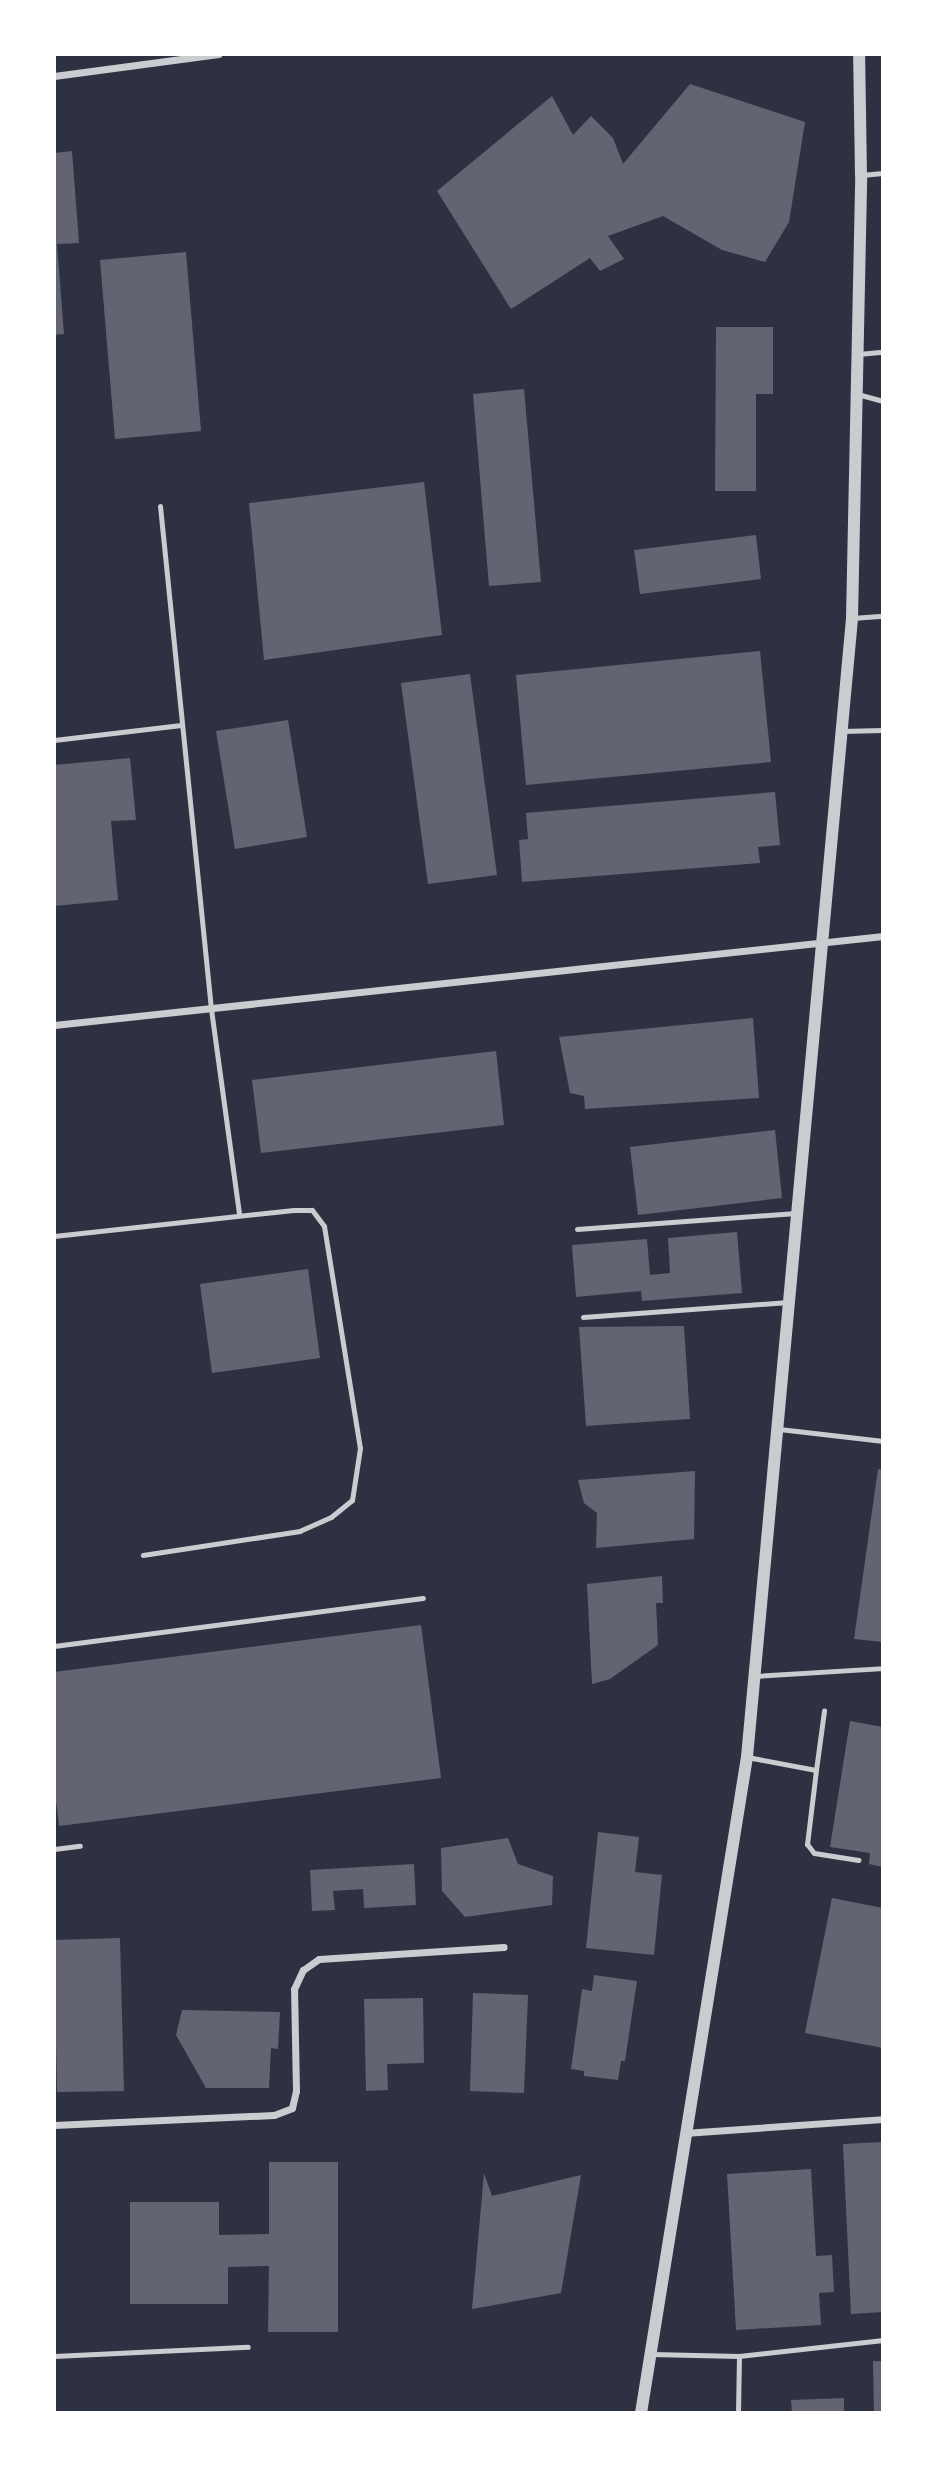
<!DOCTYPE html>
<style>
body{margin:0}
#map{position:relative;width:937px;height:2467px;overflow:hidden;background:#2d3142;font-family:Raleway,sans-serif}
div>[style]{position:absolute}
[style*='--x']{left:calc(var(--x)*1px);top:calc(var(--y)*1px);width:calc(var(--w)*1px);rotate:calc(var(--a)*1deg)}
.building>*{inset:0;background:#626471}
.service>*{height:5px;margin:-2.5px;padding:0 2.5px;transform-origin:2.5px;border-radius:2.5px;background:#caccd0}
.minor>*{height:7px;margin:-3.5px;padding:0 3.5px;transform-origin:3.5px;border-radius:3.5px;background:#caccd0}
.tertiary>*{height:12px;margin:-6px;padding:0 6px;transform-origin:6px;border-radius:6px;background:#caccd0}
span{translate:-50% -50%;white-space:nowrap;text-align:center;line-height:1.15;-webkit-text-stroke:7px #fff;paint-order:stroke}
.frame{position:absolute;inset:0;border:56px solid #fff;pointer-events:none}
</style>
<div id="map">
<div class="building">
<div style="clip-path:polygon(690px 84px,805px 122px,789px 222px,765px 262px,722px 250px,663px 216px,608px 236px,624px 259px,600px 271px,590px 258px,511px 309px,437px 191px,552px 96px,573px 135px,591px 116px,613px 138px,623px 164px)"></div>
<div style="clip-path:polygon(72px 151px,79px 243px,57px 244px,64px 334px,54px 335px,54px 153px)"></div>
<div style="clip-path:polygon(186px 252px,201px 431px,115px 439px,100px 260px)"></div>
<div style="clip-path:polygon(716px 327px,773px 327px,773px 394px,756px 394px,756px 491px,715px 491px)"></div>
<div style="clip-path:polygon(524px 389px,541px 582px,489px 586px,473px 394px)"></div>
<div style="clip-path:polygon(424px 482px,442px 635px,264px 660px,249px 503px)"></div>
<div style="clip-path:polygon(756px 535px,761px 579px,640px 594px,634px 550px)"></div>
<div style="clip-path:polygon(760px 651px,771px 762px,526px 785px,516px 675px)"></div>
<div style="clip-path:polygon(470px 674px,497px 875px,428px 884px,401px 683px)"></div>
<div style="clip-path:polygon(288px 720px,307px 837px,235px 849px,216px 731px)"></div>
<div style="clip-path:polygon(130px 758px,136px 820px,111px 821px,118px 900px,54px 906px,54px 765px)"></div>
<div style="clip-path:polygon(775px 792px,780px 845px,758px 847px,760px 863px,522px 882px,519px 840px,528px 839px,526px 813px)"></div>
<div style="clip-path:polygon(753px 1018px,759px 1098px,585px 1109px,584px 1096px,570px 1093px,559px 1037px)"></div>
<div style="clip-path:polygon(496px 1051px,504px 1125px,261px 1153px,252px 1080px)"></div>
<div style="clip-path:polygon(775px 1130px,782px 1198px,638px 1215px,630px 1147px)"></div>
<div style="clip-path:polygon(737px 1232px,742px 1293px,642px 1301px,641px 1291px,576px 1297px,572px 1245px,647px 1239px,650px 1275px,670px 1273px,668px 1238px)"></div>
<div style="clip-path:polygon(308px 1269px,320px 1358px,212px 1373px,200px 1284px)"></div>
<div style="clip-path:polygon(684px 1326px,690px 1419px,586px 1426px,579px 1327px)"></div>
<div style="clip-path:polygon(878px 1469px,883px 1470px,883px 1642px,854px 1639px)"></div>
<div style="clip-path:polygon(695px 1471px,694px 1539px,596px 1548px,597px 1513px,584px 1503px,578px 1480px)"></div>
<div style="clip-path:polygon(662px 1576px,663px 1603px,656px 1603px,658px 1645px,610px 1679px,592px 1684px,587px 1584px)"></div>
<div style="clip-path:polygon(421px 1625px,441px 1778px,59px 1826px,54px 1784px,54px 1672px)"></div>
<div style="clip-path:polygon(850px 1721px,883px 1727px,883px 1867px,869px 1864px,870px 1853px,830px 1847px)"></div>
<div style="clip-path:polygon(598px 1832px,639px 1837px,635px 1872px,662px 1875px,654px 1955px,586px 1948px)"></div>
<div style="clip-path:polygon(508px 1838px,518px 1864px,553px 1876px,552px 1905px,465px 1917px,442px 1891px,441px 1848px)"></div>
<div style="clip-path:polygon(414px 1864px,416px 1905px,364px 1908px,363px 1889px,333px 1891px,335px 1910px,312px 1911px,310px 1870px)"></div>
<div style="clip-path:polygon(832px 1898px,883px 1908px,883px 2048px,805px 2033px)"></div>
<div style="clip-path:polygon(120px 1938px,124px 2091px,57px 2092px,54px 1940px)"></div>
<div style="clip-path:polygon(594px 1975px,637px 1981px,625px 2061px,621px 2061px,618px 2080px,584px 2076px,584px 2071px,571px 2069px,582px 1989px,592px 1991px)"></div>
<div style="clip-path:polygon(473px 1993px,528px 1995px,524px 2093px,470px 2091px)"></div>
<div style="clip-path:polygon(423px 1998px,424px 2063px,387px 2064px,388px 2090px,366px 2091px,364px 1999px)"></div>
<div style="clip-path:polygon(182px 2010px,280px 2012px,278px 2049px,271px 2048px,269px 2088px,206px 2088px,176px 2035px)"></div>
<div style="clip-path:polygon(883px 2142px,883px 2312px,851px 2314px,843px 2144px)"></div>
<div style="clip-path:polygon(269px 2162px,338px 2162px,338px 2332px,268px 2332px,269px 2266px,228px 2267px,228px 2304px,130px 2304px,130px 2202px,219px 2202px,219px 2235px,269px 2234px)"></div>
<div style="clip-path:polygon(811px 2169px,816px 2256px,832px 2255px,834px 2292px,819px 2293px,821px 2325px,736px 2330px,727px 2174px)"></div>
<div style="clip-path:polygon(484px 2173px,492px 2196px,581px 2175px,561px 2293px,472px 2309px)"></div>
<div style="clip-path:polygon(873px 2361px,883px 2361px,883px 2413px,874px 2413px)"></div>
<div style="clip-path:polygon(844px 2398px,844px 2413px,792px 2413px,791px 2400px)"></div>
</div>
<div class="service">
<div style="--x:861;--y:175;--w:22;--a:-5"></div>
<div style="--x:858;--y:354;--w:25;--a:-5"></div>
<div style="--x:857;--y:394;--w:27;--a:15"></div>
<div style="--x:160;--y:506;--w:506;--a:84.21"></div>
<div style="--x:211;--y:1009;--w:207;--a:82.2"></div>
<div style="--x:852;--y:618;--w:31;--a:-4"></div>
<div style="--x:841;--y:731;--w:42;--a:-1.4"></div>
<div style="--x:54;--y:740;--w:128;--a:-6.7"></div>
<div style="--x:577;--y:1229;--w:220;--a:-4.2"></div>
<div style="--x:54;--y:1236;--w:241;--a:-6.2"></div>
<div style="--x:294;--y:1210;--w:18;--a:0"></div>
<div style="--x:312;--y:1210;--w:20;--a:53"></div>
<div style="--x:324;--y:1226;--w:225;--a:80.8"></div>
<div style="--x:360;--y:1448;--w:53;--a:98.7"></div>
<div style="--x:352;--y:1500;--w:27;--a:141"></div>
<div style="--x:331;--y:1517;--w:34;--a:156"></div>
<div style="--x:300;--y:1531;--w:159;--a:171.3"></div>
<div style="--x:583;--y:1317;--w:206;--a:-4.2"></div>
<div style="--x:779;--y:1429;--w:105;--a:6.6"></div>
<div style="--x:54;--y:1646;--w:372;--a:-7.4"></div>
<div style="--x:754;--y:1676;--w:129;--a:-3.5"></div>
<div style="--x:747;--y:1757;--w:70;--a:10.7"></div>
<div style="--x:816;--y:1770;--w:75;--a:96.9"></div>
<div style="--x:807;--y:1844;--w:11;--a:52"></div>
<div style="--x:814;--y:1853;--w:45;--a:9"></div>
<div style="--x:816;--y:1770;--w:60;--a:-82.3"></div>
<div style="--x:54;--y:1849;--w:26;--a:-7"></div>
<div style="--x:652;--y:2354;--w:87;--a:1.3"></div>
<div style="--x:739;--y:2356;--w:145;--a:-6.3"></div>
<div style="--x:54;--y:2356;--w:194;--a:-2.7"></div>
<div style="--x:738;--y:2413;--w:57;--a:-89"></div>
</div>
<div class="minor">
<div style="--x:54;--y:76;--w:166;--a:-7.6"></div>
<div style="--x:54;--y:1025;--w:834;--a:-6.13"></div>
<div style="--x:54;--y:2125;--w:220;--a:-2.6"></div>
<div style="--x:274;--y:2115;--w:19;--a:-21"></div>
<div style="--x:292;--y:2108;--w:17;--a:-77"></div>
<div style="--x:296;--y:2091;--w:102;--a:-91.1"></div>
<div style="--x:294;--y:1989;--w:21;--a:-65"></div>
<div style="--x:303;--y:1970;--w:19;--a:-35"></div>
<div style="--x:319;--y:1959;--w:185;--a:-3.7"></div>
<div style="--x:684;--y:2133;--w:199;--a:-4"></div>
</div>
<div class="tertiary">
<div style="--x:641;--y:2413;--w:665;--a:-80.82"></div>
<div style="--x:747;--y:1757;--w:1144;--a:-84.73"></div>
<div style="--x:852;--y:618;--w:443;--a:-88.8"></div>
<div style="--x:861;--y:175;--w:121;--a:-90.9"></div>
</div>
<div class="frame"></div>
</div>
